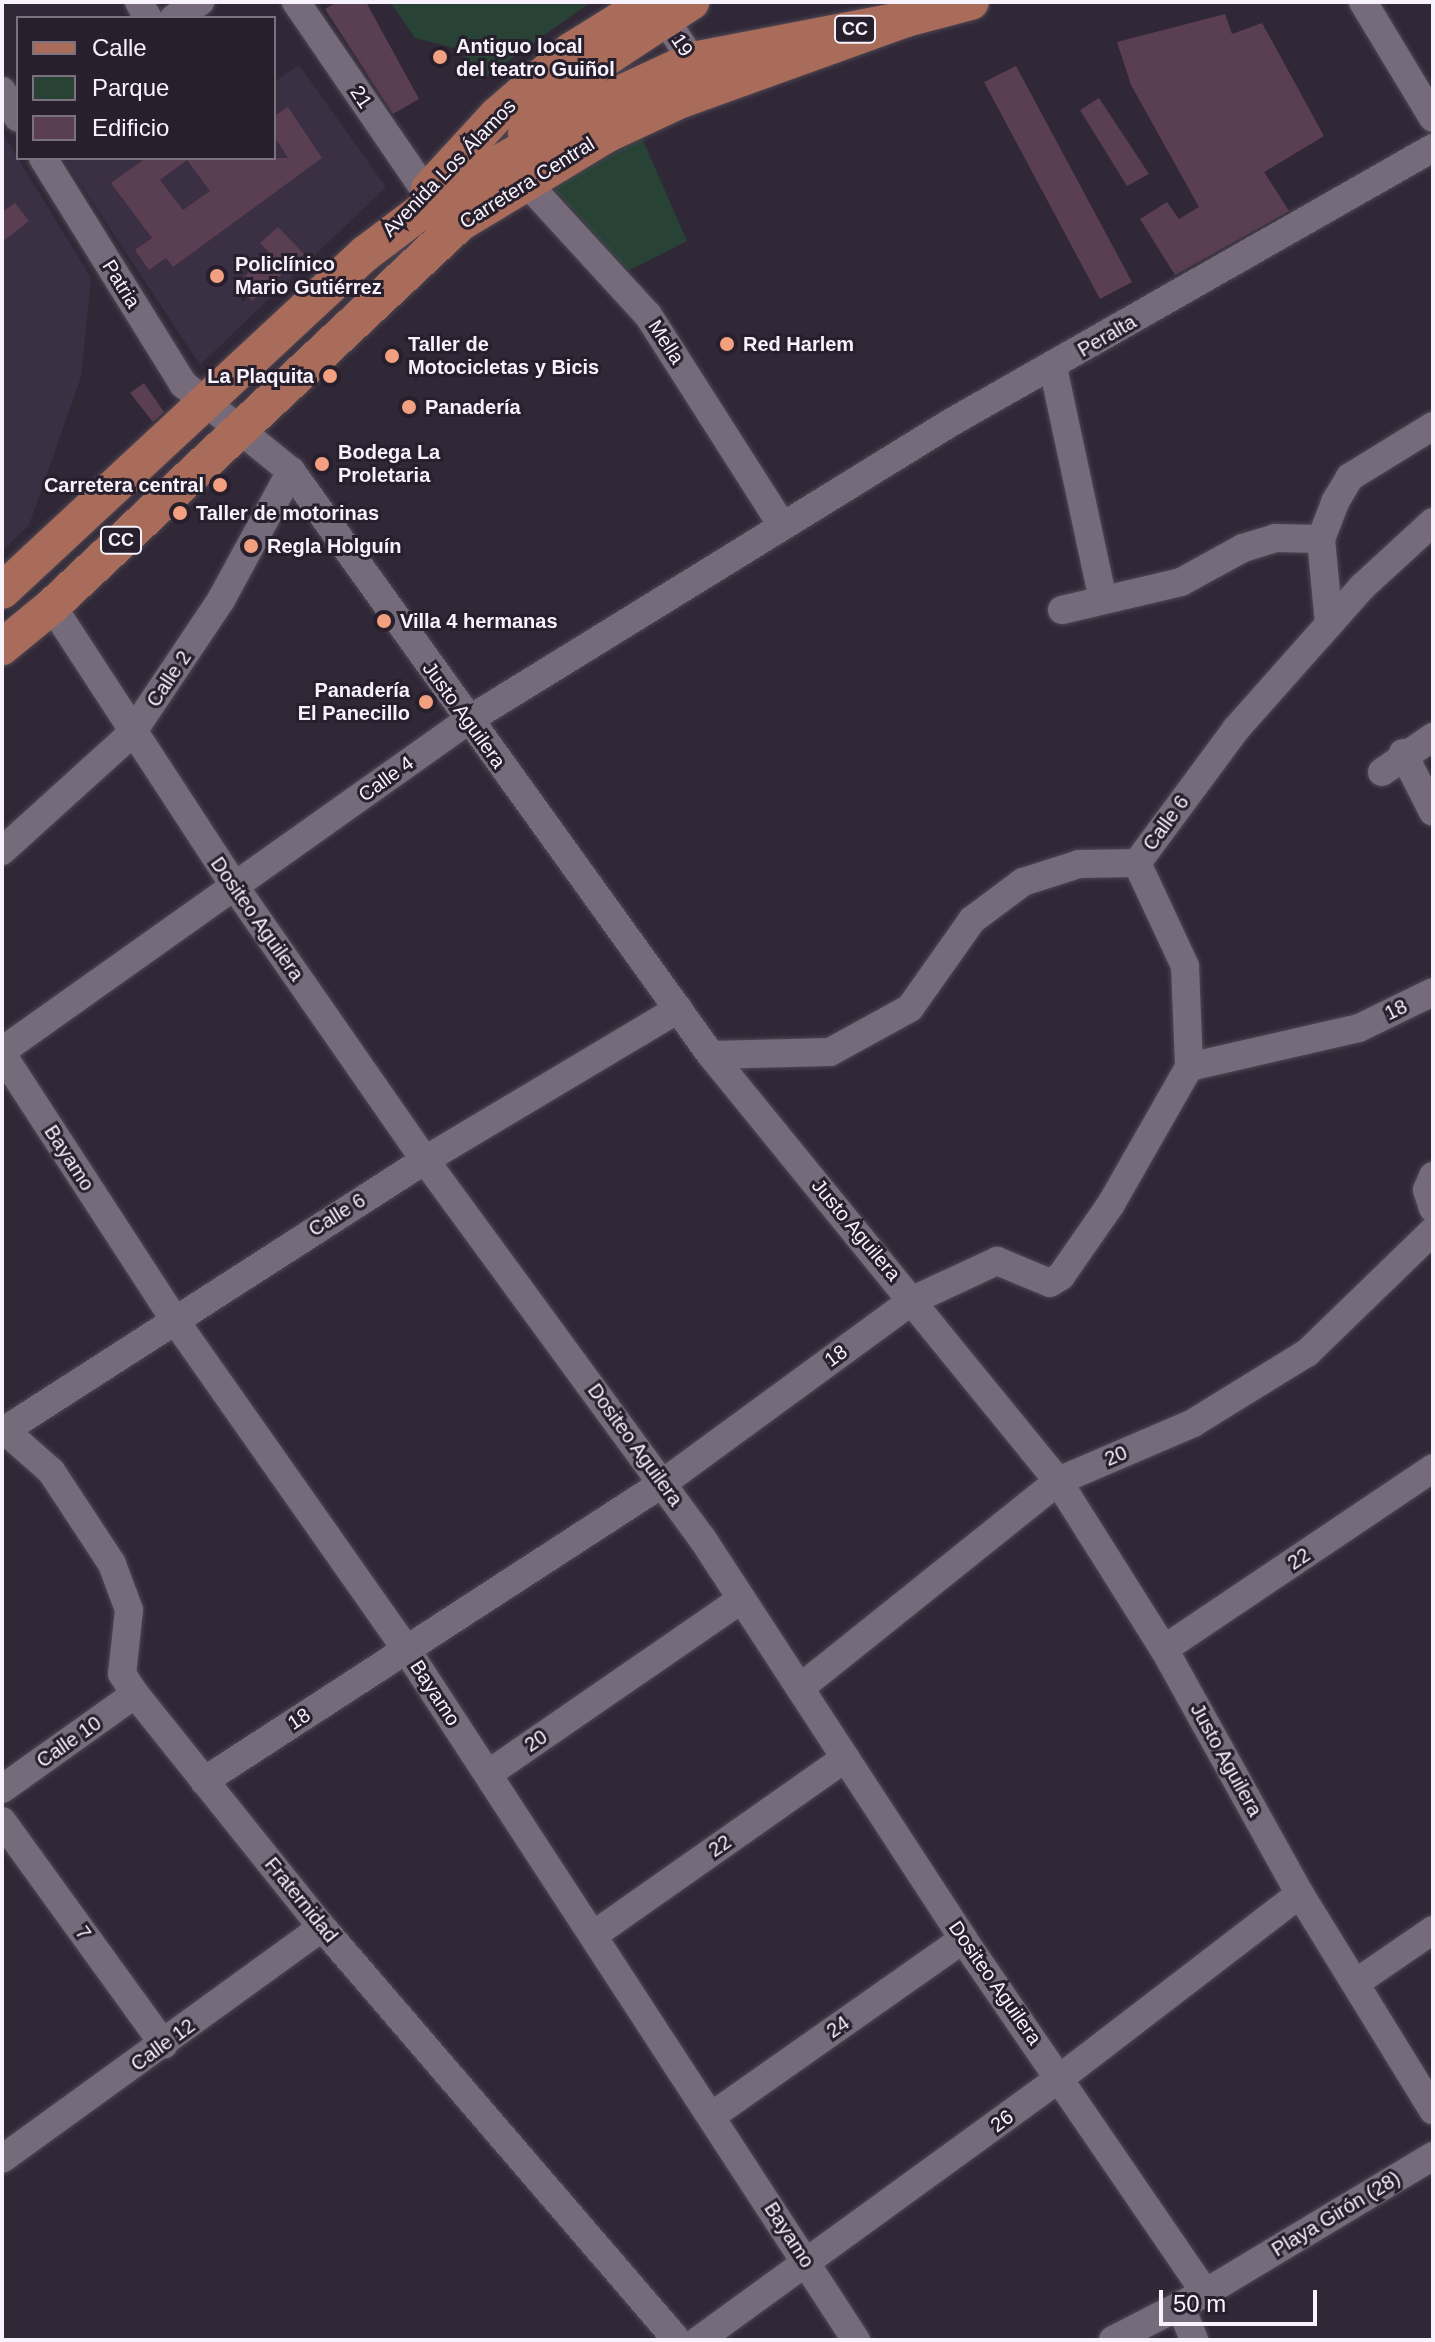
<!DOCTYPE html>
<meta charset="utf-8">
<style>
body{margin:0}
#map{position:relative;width:1435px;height:2342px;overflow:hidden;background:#312837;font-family:Helvetica,sans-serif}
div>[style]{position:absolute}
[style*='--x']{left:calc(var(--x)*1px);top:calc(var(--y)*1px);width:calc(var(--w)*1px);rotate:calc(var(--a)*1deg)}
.built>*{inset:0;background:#3b2f43}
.green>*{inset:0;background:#284236}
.building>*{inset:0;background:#5a3e52}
.roads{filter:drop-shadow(0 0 2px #4e4753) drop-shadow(0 0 2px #4e4753)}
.minor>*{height:28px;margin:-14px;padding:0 14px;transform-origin:14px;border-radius:14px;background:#756b7b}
.major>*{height:36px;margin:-18px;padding:0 18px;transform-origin:18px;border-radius:18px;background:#a96c5a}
.dots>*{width:22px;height:22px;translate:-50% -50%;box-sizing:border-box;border:4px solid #271f2c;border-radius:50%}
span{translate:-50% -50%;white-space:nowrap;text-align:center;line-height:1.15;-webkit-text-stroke:6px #271f2c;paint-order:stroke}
.shield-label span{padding:2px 6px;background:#271f2c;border:2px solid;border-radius:6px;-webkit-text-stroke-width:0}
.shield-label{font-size:18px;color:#f7f2fb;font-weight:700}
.street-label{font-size:20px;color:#f7f2fb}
.poi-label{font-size:20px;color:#f7f2fb;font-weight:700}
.left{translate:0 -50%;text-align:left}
.right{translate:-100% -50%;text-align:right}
.frame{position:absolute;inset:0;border:4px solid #f7f2fb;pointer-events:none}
.legend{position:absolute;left:16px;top:16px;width:260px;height:144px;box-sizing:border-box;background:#271f2c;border:2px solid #7a737f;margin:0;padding:10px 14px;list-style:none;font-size:24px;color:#f7f2fb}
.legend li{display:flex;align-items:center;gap:16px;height:40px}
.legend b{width:40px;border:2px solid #7a737f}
.scale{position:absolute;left:1159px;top:2290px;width:158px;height:36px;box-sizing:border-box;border:4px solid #f7f2fb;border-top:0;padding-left:10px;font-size:24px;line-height:28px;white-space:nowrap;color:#f7f2fb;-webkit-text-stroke:6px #271f2c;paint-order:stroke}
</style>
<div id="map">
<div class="built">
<div style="clip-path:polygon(299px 65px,386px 187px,200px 365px,64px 159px,274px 158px,274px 82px)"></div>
<div style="clip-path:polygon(2px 132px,91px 278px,81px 377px,29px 525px,2px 551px)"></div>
</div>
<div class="green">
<div style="clip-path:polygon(390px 2px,591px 2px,480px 81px,462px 50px,415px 38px)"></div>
<div style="clip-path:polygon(642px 138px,687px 241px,628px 271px,552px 187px)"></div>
</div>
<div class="building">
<div style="clip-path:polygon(337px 2px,366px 2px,419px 99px,393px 114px,325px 9px)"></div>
<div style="clip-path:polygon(1225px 14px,1232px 34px,1262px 23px,1324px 136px,1264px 172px,1289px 211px,1175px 275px,1140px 219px,1167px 202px,1179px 219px,1199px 207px,1131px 85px,1117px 42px)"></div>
<div style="clip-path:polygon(1016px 66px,1132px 282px,1100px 299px,984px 82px)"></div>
<div style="clip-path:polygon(1099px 98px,1149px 174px,1127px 186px,1080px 110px)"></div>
<div style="clip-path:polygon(evenodd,288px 107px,322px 158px,173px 267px,166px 258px,149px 270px,135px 250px,152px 238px,111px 183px,146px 158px,288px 158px,274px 136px,274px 116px,288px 107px,187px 160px,210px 191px,183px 210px,160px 180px,187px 160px)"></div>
<div style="clip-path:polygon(15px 203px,29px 221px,2px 242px,2px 212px)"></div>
<div style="clip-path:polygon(278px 227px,304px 254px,252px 301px,236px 284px,270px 253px,260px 243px)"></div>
<div style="clip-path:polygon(144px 383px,164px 412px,153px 422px,130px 393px)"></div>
</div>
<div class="roads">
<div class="minor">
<div style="--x:139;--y:2;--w:18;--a:61"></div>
<div style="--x:296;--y:2;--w:230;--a:55.6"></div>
<div style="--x:1363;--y:2;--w:135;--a:58.9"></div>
<div style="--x:654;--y:3;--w:90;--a:56.3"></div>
<div style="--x:174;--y:18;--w:31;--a:-32"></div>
<div style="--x:2;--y:91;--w:31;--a:59"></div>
<div style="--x:43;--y:158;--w:266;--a:58.2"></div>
<div style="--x:183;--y:384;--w:139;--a:38.9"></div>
<div style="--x:291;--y:471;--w:719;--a:54.28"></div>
<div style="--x:711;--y:1055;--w:549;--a:50.84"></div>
<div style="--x:1058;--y:1481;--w:199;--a:57.8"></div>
<div style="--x:1164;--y:1649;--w:280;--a:61"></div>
<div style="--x:1300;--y:1894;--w:254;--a:58.4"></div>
<div style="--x:525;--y:181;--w:182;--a:47.5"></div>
<div style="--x:648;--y:315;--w:248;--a:57.5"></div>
<div style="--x:1053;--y:367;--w:238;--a:77.9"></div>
<div style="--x:52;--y:606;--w:335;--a:56.9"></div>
<div style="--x:235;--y:887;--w:333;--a:55.2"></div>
<div style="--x:425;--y:1160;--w:469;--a:53.8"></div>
<div style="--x:702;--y:1538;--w:478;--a:56.9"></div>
<div style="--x:963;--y:1939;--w:429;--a:55.6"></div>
<div style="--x:1062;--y:610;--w:122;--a:-13.2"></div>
<div style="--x:1181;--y:582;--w:71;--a:-28.7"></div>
<div style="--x:1243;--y:548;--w:34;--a:-17"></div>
<div style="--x:1275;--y:538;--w:46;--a:1.2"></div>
<div style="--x:1329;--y:624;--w:85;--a:-95.4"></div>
<div style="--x:1321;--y:539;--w:40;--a:-69"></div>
<div style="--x:1335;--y:502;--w:29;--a:-59"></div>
<div style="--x:1350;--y:477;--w:97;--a:-31.6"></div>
<div style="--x:1403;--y:753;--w:66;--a:63"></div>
<div style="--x:1382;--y:772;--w:62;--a:-34.5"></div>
<div style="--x:2;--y:851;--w:176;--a:-42.2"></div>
<div style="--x:132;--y:733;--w:160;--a:-56.2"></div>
<div style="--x:221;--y:600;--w:147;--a:-61.5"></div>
<div style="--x:1137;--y:863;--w:167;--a:-53.5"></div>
<div style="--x:1236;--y:729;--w:190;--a:-48.4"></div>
<div style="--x:1362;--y:587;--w:96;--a:-42.5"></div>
<div style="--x:1137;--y:863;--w:114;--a:65"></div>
<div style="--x:1185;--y:966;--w:101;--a:87.7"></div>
<div style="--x:2;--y:1051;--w:570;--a:-35.36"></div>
<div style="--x:467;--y:721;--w:568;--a:-31.67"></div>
<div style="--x:950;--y:423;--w:556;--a:-29.66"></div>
<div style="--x:2;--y:1054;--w:316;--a:57"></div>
<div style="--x:174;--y:1319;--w:403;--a:54.9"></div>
<div style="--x:406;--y:1649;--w:825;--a:56.93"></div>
<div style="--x:711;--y:1055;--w:119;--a:-1.4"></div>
<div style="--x:830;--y:1052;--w:91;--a:-28.8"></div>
<div style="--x:910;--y:1008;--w:108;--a:-54.8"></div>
<div style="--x:972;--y:920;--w:64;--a:-36.7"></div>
<div style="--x:1023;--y:882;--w:59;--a:-17.8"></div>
<div style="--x:1079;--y:864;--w:58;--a:-1"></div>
<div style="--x:1433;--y:1176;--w:15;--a:113"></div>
<div style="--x:1427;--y:1190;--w:19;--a:72"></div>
<div style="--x:2;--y:1428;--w:65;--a:41.3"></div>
<div style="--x:51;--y:1471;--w:111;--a:56.7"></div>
<div style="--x:112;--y:1564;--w:49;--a:69.7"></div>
<div style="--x:129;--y:1610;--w:64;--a:96.2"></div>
<div style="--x:122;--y:1674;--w:24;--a:57"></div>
<div style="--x:135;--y:1694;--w:299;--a:51.3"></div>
<div style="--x:322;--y:1927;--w:545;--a:49.32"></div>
<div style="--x:2;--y:1432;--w:503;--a:-32.74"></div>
<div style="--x:425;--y:1160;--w:295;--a:-30.8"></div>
<div style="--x:1164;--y:1649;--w:324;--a:-33.9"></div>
<div style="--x:800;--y:1688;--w:331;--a:-38.7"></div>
<div style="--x:1058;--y:1481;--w:147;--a:-23.2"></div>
<div style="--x:1193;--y:1423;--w:134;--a:-31.6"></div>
<div style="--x:1307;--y:1353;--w:175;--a:-44.1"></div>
<div style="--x:488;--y:1774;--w:308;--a:-34.6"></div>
<div style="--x:204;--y:1781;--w:547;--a:-32.99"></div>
<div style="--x:663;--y:1483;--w:310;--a:-36.2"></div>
<div style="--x:913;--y:1300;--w:93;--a:-24.9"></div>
<div style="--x:997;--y:1261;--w:57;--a:22.5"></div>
<div style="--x:1050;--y:1283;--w:13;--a:-32"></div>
<div style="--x:1061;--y:1276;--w:88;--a:-55.2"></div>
<div style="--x:1111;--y:1204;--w:158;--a:-60.3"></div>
<div style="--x:1189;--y:1067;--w:174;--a:-12.9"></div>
<div style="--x:1359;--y:1028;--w:82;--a:-25.9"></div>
<div style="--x:2;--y:1789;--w:163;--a:-35.5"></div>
<div style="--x:2;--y:1821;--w:276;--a:54.1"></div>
<div style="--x:595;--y:1934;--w:306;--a:-35.1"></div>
<div style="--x:1357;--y:1982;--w:92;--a:-34.4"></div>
<div style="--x:713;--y:2115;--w:306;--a:-35.1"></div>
<div style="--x:2;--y:2159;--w:395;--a:-35.9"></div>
<div style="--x:1180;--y:2305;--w:38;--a:68"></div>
<div style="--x:699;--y:2340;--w:446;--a:-36"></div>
<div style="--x:1060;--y:2078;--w:302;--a:-37.5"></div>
<div style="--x:1113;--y:2340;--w:103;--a:-27.1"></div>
<div style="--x:1205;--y:2293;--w:266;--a:-31"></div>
</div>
<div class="major">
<div style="--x:906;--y:19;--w:67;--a:-14.7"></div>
<div style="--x:526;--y:133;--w:99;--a:-44.2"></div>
<div style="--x:597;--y:64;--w:113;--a:-33.4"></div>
<div style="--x:429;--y:189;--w:100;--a:-47.4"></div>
<div style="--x:497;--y:115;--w:99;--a:-40.9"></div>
<div style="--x:572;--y:50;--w:91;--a:-31.9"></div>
<div style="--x:2;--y:591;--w:497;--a:-42.9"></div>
<div style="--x:366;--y:253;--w:93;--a:-37.1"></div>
<div style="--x:440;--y:197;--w:207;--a:-29.9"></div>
<div style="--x:619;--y:94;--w:81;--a:-24.7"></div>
<div style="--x:693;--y:60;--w:217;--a:-10.9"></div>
<div style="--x:906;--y:19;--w:239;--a:160.2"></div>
<div style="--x:681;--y:100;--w:81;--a:155"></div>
<div style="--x:608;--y:134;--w:174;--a:148.9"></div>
<div style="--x:459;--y:224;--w:558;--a:136.81"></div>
<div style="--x:52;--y:606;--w:65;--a:140.6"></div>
</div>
</div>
<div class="dots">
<div style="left:440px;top:57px;background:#f2a07f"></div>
<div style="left:217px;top:276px;background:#f2a07f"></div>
<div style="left:727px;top:344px;background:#f2a07f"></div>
<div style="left:392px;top:356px;background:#f2a07f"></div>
<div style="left:330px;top:376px;background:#f2a07f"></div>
<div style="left:409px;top:407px;background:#f2a07f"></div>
<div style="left:322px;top:464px;background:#f2a07f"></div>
<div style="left:220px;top:485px;background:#f2a07f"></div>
<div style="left:180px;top:513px;background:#f2a07f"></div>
<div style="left:251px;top:546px;background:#f2a07f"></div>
<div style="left:384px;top:621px;background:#f2a07f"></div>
<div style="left:426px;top:702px;background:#f2a07f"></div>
</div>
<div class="shield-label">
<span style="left:855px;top:29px">CC</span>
<span style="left:121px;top:540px">CC</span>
</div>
<div class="street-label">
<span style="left:682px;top:45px;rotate:56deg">19</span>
<span style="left:361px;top:97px;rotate:56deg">21</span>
<span style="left:449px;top:168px;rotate:-46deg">Avenida Los Álamos</span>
<span style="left:527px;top:183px;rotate:-32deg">Carretera Central</span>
<span style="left:121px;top:284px;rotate:58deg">Patria</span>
<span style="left:1107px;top:336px;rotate:-30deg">Peralta</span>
<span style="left:666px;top:342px;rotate:57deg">Mella</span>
<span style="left:169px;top:679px;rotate:-56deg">Calle 2</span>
<span style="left:464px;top:715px;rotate:54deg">Justo Aguilera</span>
<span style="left:386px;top:779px;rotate:-36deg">Calle 4</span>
<span style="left:1166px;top:823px;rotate:-54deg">Calle 6</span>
<span style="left:257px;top:919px;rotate:55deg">Dositeo Aguilera</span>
<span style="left:1396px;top:1010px;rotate:-26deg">18</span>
<span style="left:69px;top:1158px;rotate:57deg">Bayamo</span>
<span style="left:337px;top:1215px;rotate:-32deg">Calle 6</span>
<span style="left:856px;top:1230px;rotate:50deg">Justo Aguilera</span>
<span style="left:836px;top:1356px;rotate:-36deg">18</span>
<span style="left:635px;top:1445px;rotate:54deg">Dositeo Aguilera</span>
<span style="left:1116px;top:1456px;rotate:-23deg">20</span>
<span style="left:1299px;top:1559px;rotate:-34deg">22</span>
<span style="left:435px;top:1693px;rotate:57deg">Bayamo</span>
<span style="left:299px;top:1719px;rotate:-33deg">18</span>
<span style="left:536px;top:1741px;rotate:-34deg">20</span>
<span style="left:69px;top:1742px;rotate:-35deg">Calle 10</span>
<span style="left:1226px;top:1760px;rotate:61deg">Justo Aguilera</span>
<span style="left:720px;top:1846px;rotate:-35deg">22</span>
<span style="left:301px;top:1900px;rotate:51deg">Fraternidad</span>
<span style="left:83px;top:1933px;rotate:54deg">7</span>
<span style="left:995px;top:1983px;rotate:55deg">Dositeo Aguilera</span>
<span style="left:838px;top:2027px;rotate:-35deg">24</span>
<span style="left:163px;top:2045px;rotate:-36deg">Calle 12</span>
<span style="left:1002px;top:2121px;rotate:-37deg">26</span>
<span style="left:1336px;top:2214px;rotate:-31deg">Playa Girón (28)</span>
<span style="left:789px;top:2235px;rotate:57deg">Bayamo</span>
</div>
<div class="poi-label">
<span class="left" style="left:456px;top:58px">Antiguo local<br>del teatro Guiñol</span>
<span class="left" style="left:235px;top:276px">Policlínico<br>Mario Gutiérrez</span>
<span class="left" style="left:408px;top:356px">Taller de<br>Motocicletas y Bicis</span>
<span class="left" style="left:743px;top:344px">Red Harlem</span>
<span class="right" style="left:314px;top:376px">La Plaquita</span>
<span class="left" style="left:425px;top:407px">Panadería</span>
<span class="left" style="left:338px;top:464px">Bodega La<br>Proletaria</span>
<span class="right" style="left:204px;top:485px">Carretera central</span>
<span class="left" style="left:196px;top:513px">Taller de motorinas</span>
<span class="left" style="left:267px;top:546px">Regla Holguín</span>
<span class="left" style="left:400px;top:621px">Villa 4 hermanas</span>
<span class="right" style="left:410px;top:702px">Panadería<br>El Panecillo</span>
</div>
<div class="frame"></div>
<ul class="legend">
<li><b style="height:10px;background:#a96c5a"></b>Calle</li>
<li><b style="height:22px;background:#284236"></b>Parque</li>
<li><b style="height:22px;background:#5a3e52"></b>Edificio</li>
</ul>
<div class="scale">50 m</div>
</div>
